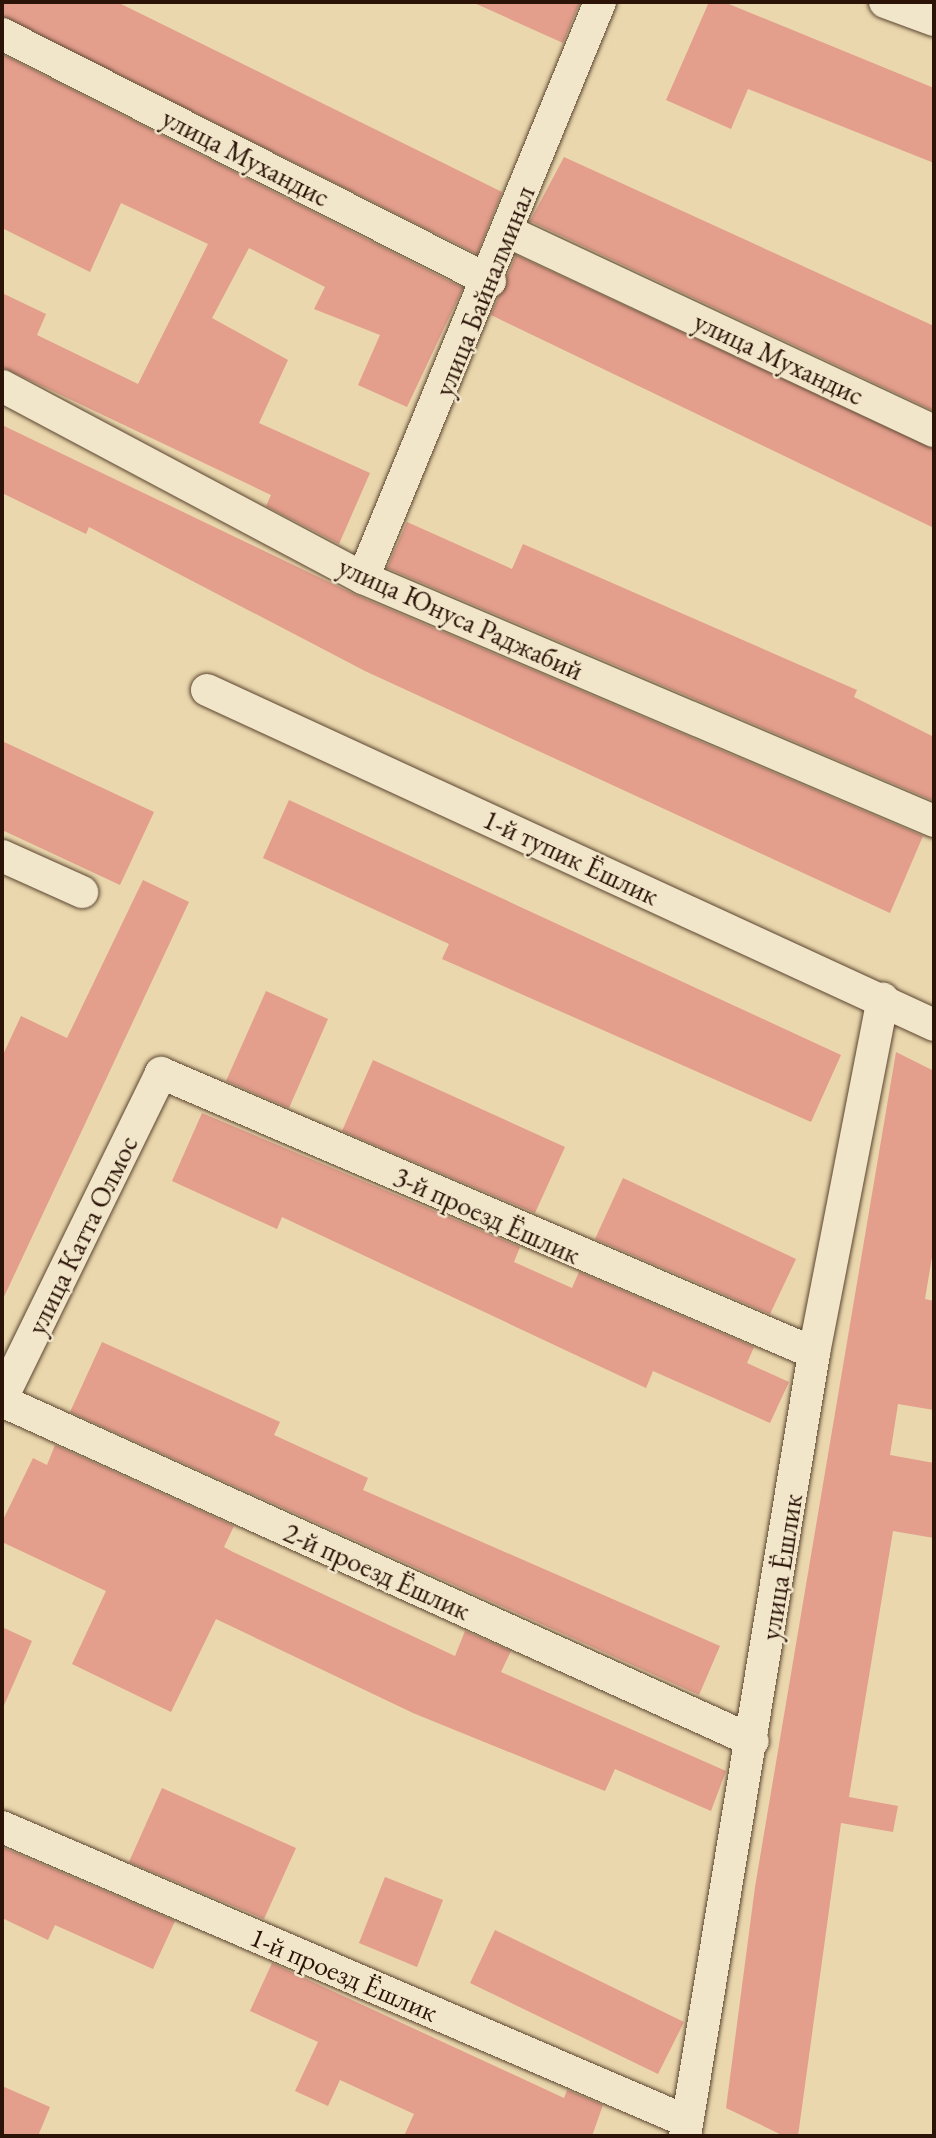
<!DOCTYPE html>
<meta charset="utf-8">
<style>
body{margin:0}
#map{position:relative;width:936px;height:2138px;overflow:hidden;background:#ead7ad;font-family:"EB Garamond",serif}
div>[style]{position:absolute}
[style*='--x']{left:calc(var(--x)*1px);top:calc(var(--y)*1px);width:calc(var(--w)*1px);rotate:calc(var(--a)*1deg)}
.building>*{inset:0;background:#e39e8c}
.roads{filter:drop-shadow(0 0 2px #5b4530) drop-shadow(0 0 2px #5b4530)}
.street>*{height:32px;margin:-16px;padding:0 16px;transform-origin:16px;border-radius:16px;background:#f1e5ca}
span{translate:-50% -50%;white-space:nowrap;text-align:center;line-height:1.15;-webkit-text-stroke:5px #f1e5ca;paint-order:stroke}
.street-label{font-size:28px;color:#2b1407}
.frame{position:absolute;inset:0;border:4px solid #2b1407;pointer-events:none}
</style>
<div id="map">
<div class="building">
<div style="clip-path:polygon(2px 2px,117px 2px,502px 192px,477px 254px,2px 16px)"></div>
<div style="clip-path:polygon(472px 2px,580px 2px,563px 43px)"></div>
<div style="clip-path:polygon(709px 2px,724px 2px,934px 88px,934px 163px,748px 89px,731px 129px,666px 100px)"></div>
<div style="clip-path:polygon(2px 54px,463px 288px,407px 407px,358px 385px,380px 335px,314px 309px,325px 287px,249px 248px,212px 318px,288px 360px,259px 423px,370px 473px,339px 544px,266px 506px,271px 495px,2px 367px,2px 293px,46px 314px,37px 335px,138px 384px,208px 244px,121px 203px,90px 272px,2px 228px)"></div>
<div style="clip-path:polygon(564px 157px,934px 326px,934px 411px,530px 221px)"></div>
<div style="clip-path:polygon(516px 255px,934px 449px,934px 528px,491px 315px)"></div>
<div style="clip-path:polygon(2px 425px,356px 595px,923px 836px,890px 913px,365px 671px,89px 527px,86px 534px,2px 493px)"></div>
<div style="clip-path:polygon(407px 522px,512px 569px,523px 544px,857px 690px,854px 697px,934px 737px,934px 801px,387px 568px)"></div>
<div style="clip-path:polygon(2px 741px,154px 812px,120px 885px,2px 830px)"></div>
<div style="clip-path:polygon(289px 800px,841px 1055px,811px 1122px,442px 959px,449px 944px,263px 858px)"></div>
<div style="clip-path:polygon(143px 880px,189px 902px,2px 1301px,2px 1057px,21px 1016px,67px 1038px)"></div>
<div style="clip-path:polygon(266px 991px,328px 1019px,289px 1108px,226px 1081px)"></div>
<div style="clip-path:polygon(896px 1052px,934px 1071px,934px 1245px,925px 1299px,934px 1301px,934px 1410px,898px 1404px,890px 1455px,934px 1463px,934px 1538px,893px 1531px,849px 1797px,898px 1806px,893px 1832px,841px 1823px,798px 2136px,784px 2136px,726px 2108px,755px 1887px)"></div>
<div style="clip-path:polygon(373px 1060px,565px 1147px,535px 1213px,342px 1131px)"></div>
<div style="clip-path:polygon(202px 1113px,520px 1247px,514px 1262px,572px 1288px,579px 1272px,754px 1347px,747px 1363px,789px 1382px,770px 1423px,653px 1371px,646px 1388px,282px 1217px,277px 1229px,172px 1181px)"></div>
<div style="clip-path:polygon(623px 1178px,796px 1259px,770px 1314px,595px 1239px)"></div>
<div style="clip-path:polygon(102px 1342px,280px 1422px,274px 1435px,368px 1478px,363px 1490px,720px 1646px,699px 1695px,70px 1412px)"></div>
<div style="clip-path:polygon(55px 1445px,234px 1526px,224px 1547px,233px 1552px,455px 1656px,465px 1631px,511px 1651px,501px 1672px,726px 1771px,711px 1811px,615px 1769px,605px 1791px,413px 1713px,216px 1619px,171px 1712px,72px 1664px,106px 1591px,2px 1542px,2px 1522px,33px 1458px,47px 1465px)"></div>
<div style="clip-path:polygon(2px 1627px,32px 1641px,2px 1710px)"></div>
<div style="clip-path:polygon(162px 1788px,296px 1848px,264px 1919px,129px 1862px)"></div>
<div style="clip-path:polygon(2px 1847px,175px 1921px,153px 1969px,55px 1925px,48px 1940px,2px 1918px)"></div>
<div style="clip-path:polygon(385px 1877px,443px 1900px,417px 1967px,359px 1943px)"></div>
<div style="clip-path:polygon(495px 1930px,684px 2022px,658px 2074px,470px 1983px)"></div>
<div style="clip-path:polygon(272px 1963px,564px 2098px,567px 2090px,603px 2105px,592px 2136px,404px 2136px,414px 2114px,340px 2080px,328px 2106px,295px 2091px,318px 2042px,250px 2011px)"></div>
<div style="clip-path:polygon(2px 2086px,50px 2107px,38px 2136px,2px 2136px)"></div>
</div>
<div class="roads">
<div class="street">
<div style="--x:885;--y:2;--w:52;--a:20.2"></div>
<div style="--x:2;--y:34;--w:547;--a:26.85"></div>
<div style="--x:509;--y:232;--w:469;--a:25.1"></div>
<div style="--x:2;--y:386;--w:409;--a:28"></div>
<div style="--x:363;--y:578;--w:621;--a:23.05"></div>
<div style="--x:363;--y:578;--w:623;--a:-67.63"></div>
<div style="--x:207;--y:690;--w:800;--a:24.74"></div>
<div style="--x:2;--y:856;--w:88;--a:24.2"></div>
<div style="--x:2;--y:1398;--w:362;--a:-63.9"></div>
<div style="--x:161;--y:1073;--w:710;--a:23.21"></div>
<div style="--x:2;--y:1401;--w:824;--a:24.36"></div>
<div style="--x:2;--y:1827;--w:745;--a:23.26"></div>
<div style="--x:685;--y:2136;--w:794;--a:-80.64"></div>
<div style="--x:814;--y:1353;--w:361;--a:-79"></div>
</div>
</div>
<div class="street-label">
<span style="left:246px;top:157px;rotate:27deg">улица Мухандис</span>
<span style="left:484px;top:291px;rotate:-68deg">улица Байналминал</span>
<span style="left:779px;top:358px;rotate:25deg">улица Мухандис</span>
<span style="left:461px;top:618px;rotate:24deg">улица Юнуса Раджабий</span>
<span style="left:571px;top:857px;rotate:25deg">1-й тупик Ёшлик</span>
<span style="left:487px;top:1215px;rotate:24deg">3-й проезд Ёшлик</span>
<span style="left:82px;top:1235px;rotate:-64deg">улица Катта Олмос</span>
<span style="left:781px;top:1567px;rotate:-81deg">улица Ёшлик</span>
<span style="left:377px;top:1571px;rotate:24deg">2-й проезд Ёшлик</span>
<span style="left:344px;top:1974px;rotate:23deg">1-й проезд Ёшлик</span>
</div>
<div class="frame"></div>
</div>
